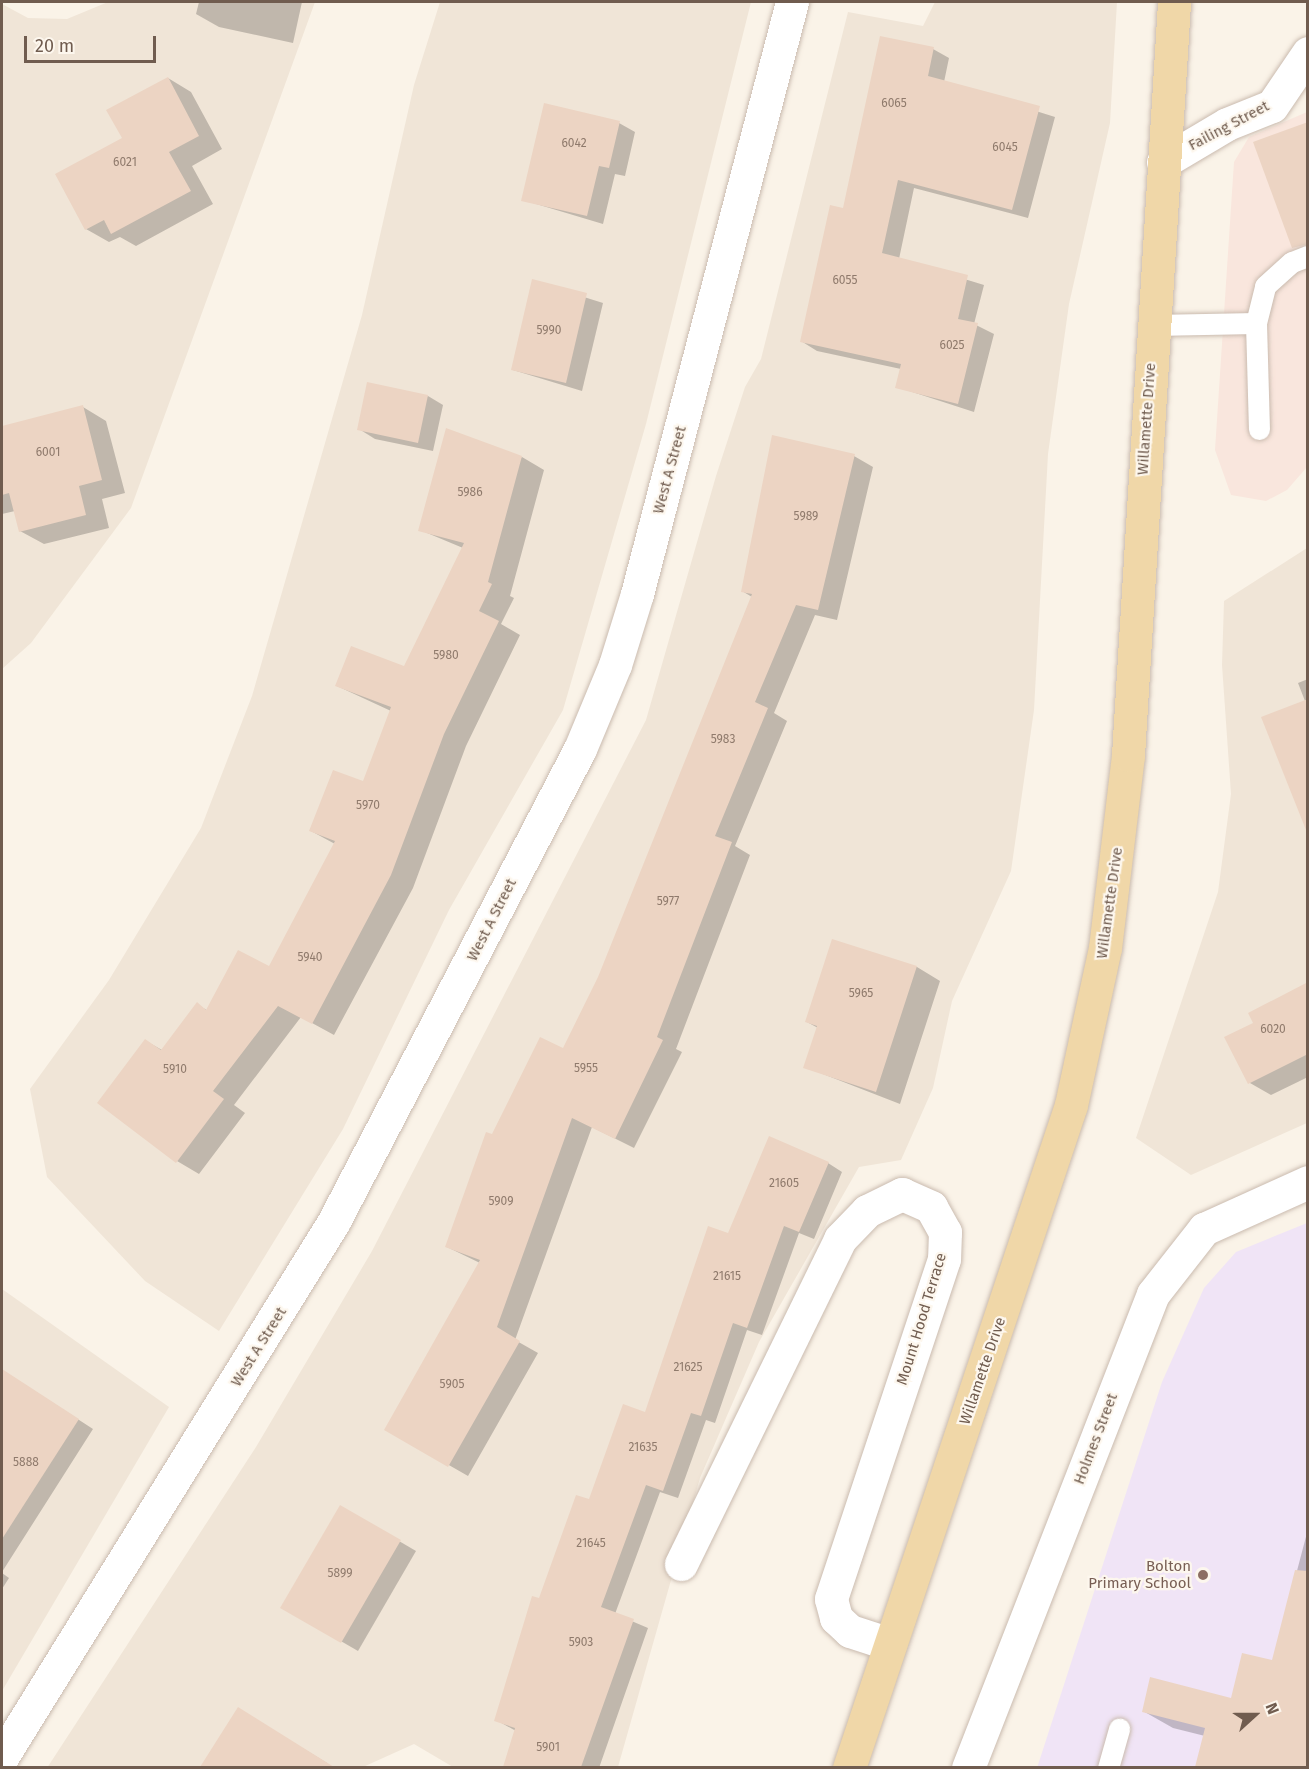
<!DOCTYPE html>
<style>
body{margin:0}
#map{position:relative;width:1309px;height:1769px;overflow:hidden;background:#faf3e8;font-family:"Fira Sans",sans-serif}
div>[style]{position:absolute}
[style*='--x']{left:calc(var(--x)*1px);top:calc(var(--y)*1px);width:calc(var(--w)*1px);rotate:calc(var(--a)*1deg)}
.residential>*{inset:0;background:#f0e5d7}
.commercial>*{inset:0;background:#f9e6dd}
.education>*{inset:0;background:#f0e4f6}
.shadow>*{inset:0;background:#0003}
.building>*{inset:0;background:#ecd4c3}
.roads{filter:drop-shadow(0 0 2px #cabbaf) drop-shadow(0 0 2px #cabbaf)}
.service>*{height:21px;margin:-10.5px;padding:0 10.5px;transform-origin:10.5px;border-radius:10.5px;background:#fff}
.minor>*{height:33px;margin:-16.5px;padding:0 16.5px;transform-origin:16.5px;border-radius:16.5px;background:#fff}
.tertiary>*{height:33px;margin:-16.5px;padding:0 16.5px;transform-origin:16.5px;border-radius:16.5px;background:#fff}
.primary>*{height:33px;margin:-16.5px;padding:0 16.5px;transform-origin:16.5px;border-radius:16.5px;background:#f0d7a8}
.dots>*{width:16px;height:16px;translate:-50% -50%;box-sizing:border-box;border:3px solid #fdf7ee;border-radius:50%}
span{translate:-50% -50%;white-space:nowrap;text-align:center;line-height:1.15;-webkit-text-stroke:4.5px #fdf7ee;paint-order:stroke}
.number-label{font-size:12px;color:#8f7a6c}
.number-label span{-webkit-text-stroke-width:0}
.street-label{font-size:15px;color:#705c4f}
.education-label{font-size:15px;color:#785e54}
.right{translate:-100% -50%;text-align:right}
.frame{position:absolute;inset:0;border:3px solid #705c4f;pointer-events:none}
.north{position:absolute;left:1225px;top:1685px;width:60px;height:60px;-webkit-text-stroke:4px #fdf7ee;paint-order:stroke;rotate:69deg;font-size:16px;font-weight:700;line-height:24px;text-align:center;color:#705c4f}
.north::after{content:'';display:block;margin:auto;width:21px;height:27px;background:#705c4f;clip-path:polygon(50% 0,100% 100%,50% 72%,0 100%)}
.scale{position:absolute;left:24px;top:36px;width:132px;height:27px;box-sizing:border-box;border:3px solid #705c4f;border-top:0;padding-left:8px;font-size:18px;line-height:21px;white-space:nowrap;color:#705c4f;-webkit-text-stroke:4px #fdf7ee;paint-order:stroke}
</style>
<div id="map">
<div class="residential">
<div style="clip-path:polygon(108px 2px,315px 2px,131px 508px,31px 643px,2px 669px,2px 4px,28px 18px,67px 19px)"></div>
<div style="clip-path:polygon(440px 2px,751px 2px,646px 424px,563px 710px,449px 910px,343px 1129px,219px 1331px,145px 1281px,47px 1177px,30px 1089px,109px 980px,201px 828px,252px 696px,362px 315px,414px 85px)"></div>
<div style="clip-path:polygon(935px 2px,1117px 2px,1110px 123px,1069px 304px,1048px 454px,1034px 710px,1011px 871px,952px 1001px,933px 1088px,901px 1160px,859px 1167px,759px 1342px,700px 1478px,618px 1767px,453px 1767px,414px 1744px,363px 1767px,47px 1768px,256px 1447px,372px 1251px,646px 720px,716px 476px,745px 387px,761px 359px,848px 12px,923px 26px)"></div>
<div style="clip-path:polygon(1307px 548px,1307px 1123px,1191px 1175px,1136px 1138px,1218px 892px,1231px 794px,1222px 665px,1224px 601px)"></div>
<div style="clip-path:polygon(2px 1289px,169px 1407px,2px 1691px)"></div>
</div>
<div class="commercial">
<div style="clip-path:polygon(1307px 112px,1307px 467px,1287px 490px,1266px 501px,1231px 495px,1215px 450px,1234px 162px,1249px 137px)"></div>
</div>
<div class="education">
<div style="clip-path:polygon(1307px 1223px,1307px 1767px,1037px 1768px,1162px 1382px,1204px 1288px,1236px 1252px)"></div>
</div>
<div class="shadow">
<div style="clip-path:polygon(199px 2px,302px 2px,293px 43px,219px 27px,196px 14px)"></div>
<div style="clip-path:polygon(933px 49px,949px 58px,944px 82px,1055px 117px,1028px 218px,914px 188px,899px 259px,984px 285px,974px 324px,994px 334px,974px 412px,897px 387px,901px 369px,817px 351px,801px 341px,845px 210px)"></div>
<div style="clip-path:polygon(168px 78px,191px 92px,222px 149px,192px 166px,213px 204px,136px 246px,120px 237px,109px 242px,86px 229px)"></div>
<div style="clip-path:polygon(619px 123px,635px 132px,625px 176px,615px 174px,603px 224px,523px 200px)"></div>
<div style="clip-path:polygon(533px 281px,603px 303px,582px 391px,513px 370px)"></div>
<div style="clip-path:polygon(428px 396px,443px 405px,433px 451px,375px 439px,359px 429px)"></div>
<div style="clip-path:polygon(83px 407px,106px 421px,125px 493px,102px 499px,109px 528px,44px 544px,20px 531px,15px 511px,2px 514px,2px 428px)"></div>
<div style="clip-path:polygon(854px 456px,873px 467px,837px 620px,815px 615px,774px 713px,787px 721px,735px 846px,750px 855px,676px 1049px,682px 1052px,634px 1148px,592px 1127px,515px 1340px,538px 1353px,468px 1476px,386px 1429px,480px 1263px,447px 1247px,492px 1136px,564px 1050px,600px 977px,752px 597px,742px 591px)"></div>
<div style="clip-path:polygon(522px 457px,544px 470px,510px 596px,514px 598px,501px 624px,520px 635px,466px 746px,413px 888px,334px 1035px,301px 1017px,234px 1105px,245px 1113px,199px 1174px,177px 1161px,146px 1041px,162px 1050px,197px 1004px,208px 1011px,270px 968px,335px 844px,311px 831px,364px 783px,391px 711px,337px 686px,405px 668px,463px 548px,420px 530px)"></div>
<div style="clip-path:polygon(1308px 679px,1308px 780px,1305px 701px,1298px 683px)"></div>
<div style="clip-path:polygon(833px 941px,917px 967px,940px 981px,900px 1104px,805px 1067px,818px 1028px,807px 1022px)"></div>
<div style="clip-path:polygon(1308px 984px,1308px 1077px,1271px 1095px,1250px 1083px,1255px 1024px)"></div>
<div style="clip-path:polygon(828px 1163px,842px 1172px,814px 1239px,799px 1233px,762px 1335px,747px 1330px,715px 1423px,706px 1420px,678px 1498px,660px 1492px,615px 1614px,648px 1628px,599px 1768px,505px 1768px,516px 1731px,496px 1720px,540px 1600px,590px 1501px,646px 1414px,728px 1235px)"></div>
<div style="clip-path:polygon(2px 1370px,93px 1429px,2px 1572px,2px 1432px,9px 1420px,2px 1415px)"></div>
<div style="clip-path:polygon(341px 1507px,416px 1551px,358px 1651px,282px 1607px)"></div>
<div style="clip-path:polygon(1308px 1529px,1308px 1768px,1197px 1768px,1205px 1736px,1173px 1728px,1143px 1711px,1232px 1700px,1273px 1662px)"></div>
<div style="clip-path:polygon(2px 1573px,9px 1578px,2px 1589px)"></div>
<div style="clip-path:polygon(238px 1709px,327px 1763px,324px 1768px,202px 1768px)"></div>
</div>
<div class="building">
<div style="clip-path:polygon(880px 36px,934px 47px,928px 76px,1040px 106px,1012px 210px,898px 180px,882px 253px,968px 275px,958px 319px,978px 323px,958px 404px,895px 388px,901px 364px,800px 342px,830px 205px,843px 208px)"></div>
<div style="clip-path:polygon(168px 77px,199px 136px,169px 152px,191px 191px,111px 234px,104px 220px,85px 230px,55px 174px,122px 138px,106px 110px)"></div>
<div style="clip-path:polygon(544px 103px,620px 121px,609px 168px,599px 166px,587px 216px,521px 201px)"></div>
<div style="clip-path:polygon(1308px 122px,1308px 244px,1292px 248px,1253px 142px)"></div>
<div style="clip-path:polygon(532px 279px,587px 293px,566px 383px,511px 370px)"></div>
<div style="clip-path:polygon(367px 382px,428px 395px,418px 443px,357px 430px)"></div>
<div style="clip-path:polygon(83px 405px,102px 480px,79px 486px,86px 515px,19px 532px,9px 493px,2px 495px,2px 426px)"></div>
<div style="clip-path:polygon(446px 428px,522px 456px,488px 582px,492px 584px,479px 611px,499px 621px,444px 734px,391px 875px,312px 1024px,278px 1006px,213px 1091px,224px 1099px,176px 1163px,97px 1103px,145px 1039px,161px 1050px,197px 1002px,206px 1010px,238px 950px,269px 966px,335px 841px,309px 831px,333px 770px,363px 781px,391px 707px,335px 686px,351px 646px,404px 666px,464px 543px,418px 531px)"></div>
<div style="clip-path:polygon(772px 435px,855px 454px,818px 610px,796px 605px,755px 702px,768px 708px,715px 836px,732px 842px,657px 1037px,663px 1040px,615px 1139px,572px 1118px,497px 1327px,520px 1341px,448px 1467px,384px 1430px,480px 1260px,445px 1247px,486px 1132px,492px 1134px,540px 1037px,563px 1048px,598px 977px,752px 594px,741px 592px)"></div>
<div style="clip-path:polygon(1308px 699px,1308px 829px,1306px 830px,1261px 717px)"></div>
<div style="clip-path:polygon(832px 939px,917px 966px,876px 1092px,803px 1068px,817px 1026px,805px 1022px)"></div>
<div style="clip-path:polygon(1308px 982px,1308px 1054px,1248px 1084px,1224px 1037px,1253px 1023px,1248px 1013px)"></div>
<div style="clip-path:polygon(769px 1136px,829px 1162px,799px 1232px,784px 1226px,747px 1328px,733px 1323px,701px 1416px,691px 1413px,663px 1491px,646px 1485px,601px 1607px,634px 1619px,581px 1767px,503px 1767px,515px 1728px,494px 1721px,532px 1596px,539px 1598px,576px 1495px,589px 1499px,623px 1404px,645px 1412px,708px 1226px,728px 1233px)"></div>
<div style="clip-path:polygon(2px 1369px,79px 1419px,2px 1539px)"></div>
<div style="clip-path:polygon(340px 1505px,401px 1540px,341px 1643px,280px 1608px)"></div>
<div style="clip-path:polygon(1295px 1570px,1308px 1571px,1308px 1767px,1195px 1767px,1205px 1728px,1142px 1712px,1150px 1677px,1231px 1698px,1242px 1653px,1272px 1660px)"></div>
<div style="clip-path:polygon(238px 1707px,334px 1767px,200px 1767px)"></div>
</div>
<div class="roads">
<div class="service">
<div style="--x:1256;--y:323;--w:38;--a:-76"></div>
<div style="--x:1265;--y:286;--w:36;--a:-42"></div>
<div style="--x:1292;--y:262;--w:17;--a:-21"></div>
<div style="--x:1153;--y:325;--w:103;--a:-1.1"></div>
<div style="--x:1256;--y:323;--w:106;--a:88.4"></div>
<div style="--x:1108;--y:1768;--w:41;--a:-74.2"></div>
</div>
<div class="minor">
<div style="--x:681;--y:1564;--w:362;--a:-63.9"></div>
<div style="--x:840;--y:1239;--w:39;--a:-46"></div>
<div style="--x:867;--y:1211;--w:39;--a:-26"></div>
<div style="--x:902;--y:1194;--w:32;--a:24"></div>
<div style="--x:931;--y:1207;--w:29;--a:61"></div>
<div style="--x:945;--y:1232;--w:27;--a:92"></div>
<div style="--x:944;--y:1259;--w:358;--a:108.4"></div>
<div style="--x:831;--y:1599;--w:20;--a:75"></div>
<div style="--x:836;--y:1618;--w:19;--a:43"></div>
<div style="--x:850;--y:1631;--w:42;--a:18"></div>
<div style="--x:968;--y:1768;--w:509;--a:-68.68"></div>
<div style="--x:1153;--y:1294;--w:83;--a:-51.9"></div>
<div style="--x:1204;--y:1229;--w:114;--a:-24.3"></div>
</div>
<div class="tertiary">
<div style="--x:1163;--y:162;--w:74;--a:-30.7"></div>
<div style="--x:1227;--y:124;--w:48;--a:-21.8"></div>
<div style="--x:1272;--y:106;--w:64;--a:-55.8"></div>
<div style="--x:2;--y:1757;--w:628;--a:-58.21"></div>
<div style="--x:333;--y:1223;--w:534;--a:-62.48"></div>
<div style="--x:580;--y:749;--w:91;--a:-67.4"></div>
<div style="--x:615;--y:665;--w:74;--a:-72.8"></div>
<div style="--x:637;--y:594;--w:612;--a:-75.33"></div>
</div>
<div class="primary">
<div style="--x:849;--y:1768;--w:699;--a:-71.49"></div>
<div style="--x:1071;--y:1105;--w:161;--a:-77.8"></div>
<div style="--x:1105;--y:948;--w:194;--a:-83.2"></div>
<div style="--x:1128;--y:755;--w:754;--a:-86.5"></div>
</div>
</div>
<div class="dots">
<div style="left:1203px;top:1575px;background:#8d6e63"></div>
</div>
<div class="number-label">
<span style="left:894px;top:104px">6065</span>
<span style="left:574px;top:144px">6042</span>
<span style="left:1005px;top:148px">6045</span>
<span style="left:125px;top:163px">6021</span>
<span style="left:845px;top:281px">6055</span>
<span style="left:549px;top:331px">5990</span>
<span style="left:952px;top:346px">6025</span>
<span style="left:48px;top:453px">6001</span>
<span style="left:470px;top:493px">5986</span>
<span style="left:806px;top:517px">5989</span>
<span style="left:446px;top:656px">5980</span>
<span style="left:723px;top:740px">5983</span>
<span style="left:368px;top:806px">5970</span>
<span style="left:668px;top:902px">5977</span>
<span style="left:310px;top:958px">5940</span>
<span style="left:861px;top:994px">5965</span>
<span style="left:1273px;top:1030px">6020</span>
<span style="left:586px;top:1069px">5955</span>
<span style="left:175px;top:1070px">5910</span>
<span style="left:784px;top:1184px">21605</span>
<span style="left:501px;top:1202px">5909</span>
<span style="left:727px;top:1277px">21615</span>
<span style="left:688px;top:1368px">21625</span>
<span style="left:452px;top:1385px">5905</span>
<span style="left:643px;top:1448px">21635</span>
<span style="left:26px;top:1463px">5888</span>
<span style="left:591px;top:1544px">21645</span>
<span style="left:340px;top:1574px">5899</span>
<span style="left:581px;top:1643px">5903</span>
<span style="left:548px;top:1748px">5901</span>
</div>
<div class="street-label">
<span style="left:1229px;top:126px;rotate:-28deg">Failing Street</span>
<span style="left:1147px;top:419px;rotate:-86deg">Willamette Drive</span>
<span style="left:670px;top:470px;rotate:-75deg">West A Street</span>
<span style="left:1110px;top:903px;rotate:-82deg">Willamette Drive</span>
<span style="left:492px;top:920px;rotate:-63deg">West A Street</span>
<span style="left:922px;top:1319px;rotate:-73deg">Mount Hood Terrace</span>
<span style="left:259px;top:1347px;rotate:-58deg">West A Street</span>
<span style="left:983px;top:1371px;rotate:-71deg">Willamette Drive</span>
<span style="left:1096px;top:1439px;rotate:-69deg">Holmes Street</span>
</div>
<div class="education-label">
<span class="right" style="left:1191px;top:1575px">Bolton<br>Primary School</span>
</div>
<div class="frame"></div>
<div class="north">N</div>
<div class="scale">20 m</div>
</div>
